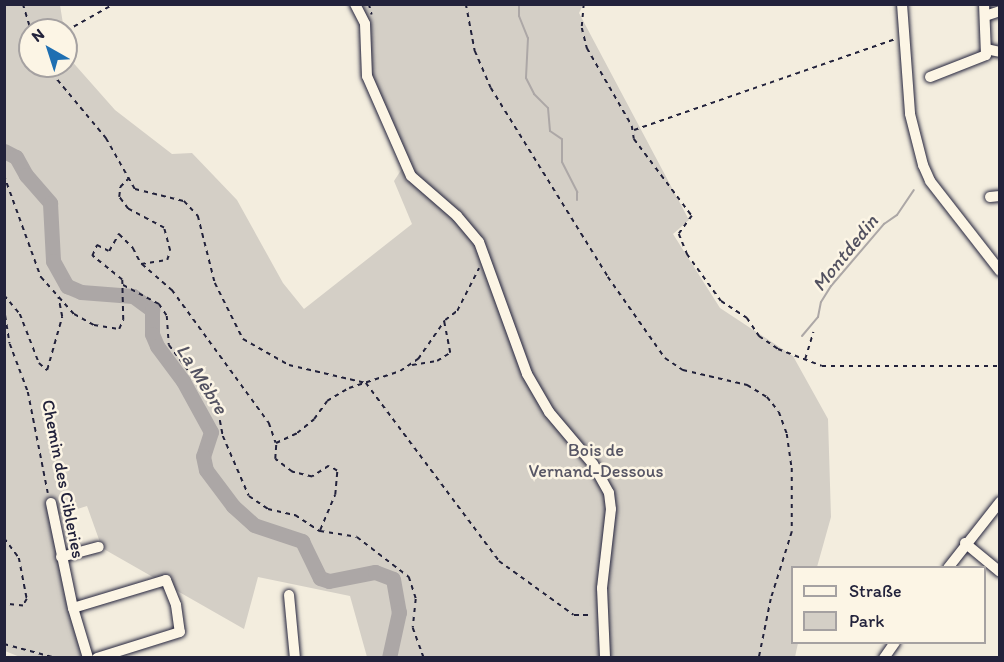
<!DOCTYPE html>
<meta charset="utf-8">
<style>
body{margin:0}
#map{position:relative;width:1004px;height:662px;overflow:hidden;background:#f3edde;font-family:Itim,sans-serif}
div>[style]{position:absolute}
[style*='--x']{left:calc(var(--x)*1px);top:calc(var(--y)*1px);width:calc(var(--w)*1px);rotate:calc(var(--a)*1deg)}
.green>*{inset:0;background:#d4cfc6}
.stream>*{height:2px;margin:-1px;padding:0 1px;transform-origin:1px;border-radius:1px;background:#aca7a6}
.river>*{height:15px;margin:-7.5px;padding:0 7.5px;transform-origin:7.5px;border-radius:7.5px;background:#aca7a6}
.path>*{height:1.5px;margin-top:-0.75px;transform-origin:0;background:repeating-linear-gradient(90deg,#22223b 0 4.5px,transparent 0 9px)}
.roads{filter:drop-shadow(0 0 2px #22223b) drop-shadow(0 0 2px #22223b)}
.minor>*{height:10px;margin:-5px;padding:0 5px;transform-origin:5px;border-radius:5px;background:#fcf5e5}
span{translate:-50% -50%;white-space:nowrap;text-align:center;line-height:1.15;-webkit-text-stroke:5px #fcf5e5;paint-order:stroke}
.park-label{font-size:18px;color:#575665}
.street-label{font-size:18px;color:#22223b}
.water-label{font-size:20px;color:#525160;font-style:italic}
.frame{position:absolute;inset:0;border:6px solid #22223b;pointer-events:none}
.legend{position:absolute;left:791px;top:566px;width:195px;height:78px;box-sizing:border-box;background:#fcf5e5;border:2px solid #a5a1a1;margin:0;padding:8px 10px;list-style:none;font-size:18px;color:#22223b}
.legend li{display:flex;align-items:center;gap:12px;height:30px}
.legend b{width:30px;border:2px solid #a5a1a1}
.north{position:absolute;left:18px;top:18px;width:60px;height:60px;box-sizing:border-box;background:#fcf5e5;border:2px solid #a5a1a1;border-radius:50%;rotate:321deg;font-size:16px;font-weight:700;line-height:24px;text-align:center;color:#22223b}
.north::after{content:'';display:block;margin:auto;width:21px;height:27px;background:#1f6fb2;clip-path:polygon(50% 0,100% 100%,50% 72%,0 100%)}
</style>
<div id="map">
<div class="green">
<div style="clip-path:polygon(5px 5px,60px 5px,64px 30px,30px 30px,30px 66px,66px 66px,66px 40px,69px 58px,115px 110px,172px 154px,192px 153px,237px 200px,283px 283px,304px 309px,412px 224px,394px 181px,407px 161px,370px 75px,368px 24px,360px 5px,583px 5px,579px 13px,689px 220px,673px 234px,720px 308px,793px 356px,828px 419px,831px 517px,817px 567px,792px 568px,792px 642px,798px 643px,795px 657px,367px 657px,350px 596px,258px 577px,244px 629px,102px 548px,87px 506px,55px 516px,83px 657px,20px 657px,5px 651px)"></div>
</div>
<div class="stream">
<div style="--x:519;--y:4;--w:12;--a:90"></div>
<div style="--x:519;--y:16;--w:24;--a:68"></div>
<div style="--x:528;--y:38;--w:40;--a:92.9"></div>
<div style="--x:526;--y:78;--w:18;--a:63"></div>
<div style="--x:534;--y:94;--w:20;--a:45"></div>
<div style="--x:548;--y:108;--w:23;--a:85"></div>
<div style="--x:550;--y:131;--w:14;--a:34"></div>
<div style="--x:562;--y:139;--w:23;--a:90"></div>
<div style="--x:562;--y:162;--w:34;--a:63"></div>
<div style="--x:577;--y:192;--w:8;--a:90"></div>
<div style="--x:802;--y:336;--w:25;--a:-50"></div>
<div style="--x:818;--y:317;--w:15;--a:-79"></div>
<div style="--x:821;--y:302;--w:19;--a:-58"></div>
<div style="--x:831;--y:286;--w:82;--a:-49.5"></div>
<div style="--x:884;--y:224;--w:16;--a:-35"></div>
<div style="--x:897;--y:215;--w:30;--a:-56"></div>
</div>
<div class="river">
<div style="--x:4;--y:151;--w:13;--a:27"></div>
<div style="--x:16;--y:157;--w:21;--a:61"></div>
<div style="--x:26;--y:175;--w:37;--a:49"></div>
<div style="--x:50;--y:203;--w:58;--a:87"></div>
<div style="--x:53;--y:261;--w:29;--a:61"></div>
<div style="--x:67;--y:286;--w:15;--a:23"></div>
<div style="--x:81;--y:292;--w:52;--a:4.4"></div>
<div style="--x:133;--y:296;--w:24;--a:36"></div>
<div style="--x:152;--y:310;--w:24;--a:90"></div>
<div style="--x:152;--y:334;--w:13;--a:67"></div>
<div style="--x:157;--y:346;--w:44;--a:53.4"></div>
<div style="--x:183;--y:381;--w:58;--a:61.2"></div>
<div style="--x:211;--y:432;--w:25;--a:108"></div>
<div style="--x:203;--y:456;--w:14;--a:78"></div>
<div style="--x:206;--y:470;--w:45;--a:53.1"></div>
<div style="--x:233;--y:506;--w:28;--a:42"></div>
<div style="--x:254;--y:525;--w:51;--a:18.4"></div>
<div style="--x:302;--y:541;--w:41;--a:64.1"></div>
<div style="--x:320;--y:578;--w:9;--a:18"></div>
<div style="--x:329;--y:581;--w:47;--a:-11.1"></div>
<div style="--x:375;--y:572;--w:19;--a:21"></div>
<div style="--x:393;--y:579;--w:34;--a:80"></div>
<div style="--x:399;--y:612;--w:47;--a:102.3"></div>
</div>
<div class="path">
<div style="--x:23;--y:4;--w:27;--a:73"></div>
<div style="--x:369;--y:4;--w:11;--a:75"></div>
<div style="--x:466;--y:4;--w:48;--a:79.2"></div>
<div style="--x:475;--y:51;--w:40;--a:66.6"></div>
<div style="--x:491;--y:88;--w:222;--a:58.2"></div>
<div style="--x:608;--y:277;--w:99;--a:54.9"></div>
<div style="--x:665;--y:358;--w:22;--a:34"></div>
<div style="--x:683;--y:370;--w:66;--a:13.2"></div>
<div style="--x:747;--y:385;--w:23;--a:31"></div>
<div style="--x:767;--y:397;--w:19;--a:51"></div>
<div style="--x:779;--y:412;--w:23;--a:70"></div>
<div style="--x:787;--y:434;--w:34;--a:82"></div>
<div style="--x:792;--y:468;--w:64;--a:90"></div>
<div style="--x:792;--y:532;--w:70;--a:107.4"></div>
<div style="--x:771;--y:599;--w:60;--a:101.5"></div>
<div style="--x:584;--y:4;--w:24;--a:95"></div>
<div style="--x:582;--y:28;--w:21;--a:76"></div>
<div style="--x:587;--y:48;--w:90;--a:60"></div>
<div style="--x:632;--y:126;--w:13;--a:81"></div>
<div style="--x:634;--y:139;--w:96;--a:53"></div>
<div style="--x:692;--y:216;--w:22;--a:126"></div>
<div style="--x:679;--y:234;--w:22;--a:68"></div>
<div style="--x:687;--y:254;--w:58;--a:54.1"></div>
<div style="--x:721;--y:301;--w:31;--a:33"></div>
<div style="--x:747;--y:318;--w:22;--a:56"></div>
<div style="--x:759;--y:336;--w:23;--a:34"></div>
<div style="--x:778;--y:349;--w:47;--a:21.1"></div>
<div style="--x:822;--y:366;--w:178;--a:0"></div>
<div style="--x:66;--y:31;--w:55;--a:-29.4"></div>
<div style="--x:46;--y:66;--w:94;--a:50.2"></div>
<div style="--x:106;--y:138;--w:59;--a:60.4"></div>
<div style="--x:135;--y:189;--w:50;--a:13.8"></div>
<div style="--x:184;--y:201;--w:21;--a:47"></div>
<div style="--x:198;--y:216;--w:69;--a:75.8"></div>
<div style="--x:215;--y:283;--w:63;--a:63.4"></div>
<div style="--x:243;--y:339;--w:53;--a:29.5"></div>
<div style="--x:289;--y:365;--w:79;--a:13.2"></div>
<div style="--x:366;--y:383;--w:222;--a:53.2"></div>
<div style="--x:499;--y:561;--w:92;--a:35.8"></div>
<div style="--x:574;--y:615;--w:18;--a:0"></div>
<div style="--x:634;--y:130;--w:276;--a:-19.2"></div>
<div style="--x:4;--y:175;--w:109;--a:70.1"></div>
<div style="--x:41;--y:277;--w:50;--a:48.3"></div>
<div style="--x:74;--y:314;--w:23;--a:29"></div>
<div style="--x:94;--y:325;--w:25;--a:9"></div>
<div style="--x:119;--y:329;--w:10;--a:-66"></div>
<div style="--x:123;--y:320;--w:40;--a:-91.4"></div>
<div style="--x:122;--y:280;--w:38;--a:-141"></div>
<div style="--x:92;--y:256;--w:12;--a:-66"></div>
<div style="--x:97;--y:245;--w:13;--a:27"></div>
<div style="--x:109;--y:251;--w:20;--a:-60"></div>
<div style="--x:119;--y:234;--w:20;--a:45"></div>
<div style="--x:133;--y:248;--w:18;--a:63"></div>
<div style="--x:141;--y:264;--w:26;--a:-9"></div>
<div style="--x:167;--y:260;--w:9;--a:-72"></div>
<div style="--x:170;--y:251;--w:24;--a:-105"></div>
<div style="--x:164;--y:228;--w:41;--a:-152.2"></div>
<div style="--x:128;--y:209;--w:15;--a:-127"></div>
<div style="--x:119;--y:197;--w:10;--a:-84"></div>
<div style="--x:120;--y:187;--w:13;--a:-45"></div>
<div style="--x:142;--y:264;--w:40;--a:41"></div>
<div style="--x:172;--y:290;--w:165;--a:53.9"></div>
<div style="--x:269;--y:423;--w:21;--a:71"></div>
<div style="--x:123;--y:285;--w:41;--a:27.8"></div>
<div style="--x:159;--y:304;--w:14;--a:56"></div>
<div style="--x:167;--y:316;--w:29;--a:86"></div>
<div style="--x:169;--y:345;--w:41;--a:52.9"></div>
<div style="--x:194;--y:378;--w:26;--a:37"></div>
<div style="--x:215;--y:394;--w:43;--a:79.2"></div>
<div style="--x:223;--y:436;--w:65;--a:66.6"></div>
<div style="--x:249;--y:496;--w:23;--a:34"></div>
<div style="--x:268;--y:509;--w:28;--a:13"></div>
<div style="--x:295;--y:515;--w:30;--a:33"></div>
<div style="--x:320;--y:531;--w:37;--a:9"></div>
<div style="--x:357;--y:537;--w:66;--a:37.6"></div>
<div style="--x:409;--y:577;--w:23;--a:72"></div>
<div style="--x:416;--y:599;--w:29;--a:96"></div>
<div style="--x:413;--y:628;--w:32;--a:70"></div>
<div style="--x:4;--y:295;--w:25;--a:50"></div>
<div style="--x:20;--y:314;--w:53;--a:68.8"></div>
<div style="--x:39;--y:363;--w:11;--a:41"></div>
<div style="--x:47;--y:370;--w:55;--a:-74.2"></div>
<div style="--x:62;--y:317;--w:20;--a:-101"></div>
<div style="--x:4;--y:307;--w:37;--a:81"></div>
<div style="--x:10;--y:344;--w:51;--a:69.4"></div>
<div style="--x:28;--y:392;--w:103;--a:78.8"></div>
<div style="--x:805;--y:359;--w:28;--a:-73"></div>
<div style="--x:412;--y:365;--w:25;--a:-9"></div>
<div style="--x:437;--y:361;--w:15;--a:-32"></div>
<div style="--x:450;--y:353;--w:32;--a:-101"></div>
<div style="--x:320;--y:530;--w:38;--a:-67"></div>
<div style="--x:335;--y:495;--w:24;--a:-85"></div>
<div style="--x:337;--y:471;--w:9;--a:-148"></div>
<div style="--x:329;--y:466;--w:20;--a:147"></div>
<div style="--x:312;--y:477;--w:21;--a:-166"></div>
<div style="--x:292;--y:472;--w:21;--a:-143"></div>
<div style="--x:275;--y:459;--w:16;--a:-86"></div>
<div style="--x:276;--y:443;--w:23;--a:-25"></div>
<div style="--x:297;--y:433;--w:22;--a:-39"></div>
<div style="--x:314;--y:419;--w:22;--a:-54"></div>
<div style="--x:327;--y:401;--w:26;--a:-31"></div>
<div style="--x:349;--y:388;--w:54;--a:-18.4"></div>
<div style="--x:400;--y:371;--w:22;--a:-34"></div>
<div style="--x:418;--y:359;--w:47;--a:-55.3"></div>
<div style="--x:445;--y:320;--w:15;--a:-37"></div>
<div style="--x:457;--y:311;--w:48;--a:-62.9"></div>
<div style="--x:4;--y:538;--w:25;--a:53"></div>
<div style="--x:19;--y:558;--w:42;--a:79"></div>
<div style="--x:27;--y:599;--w:8;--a:120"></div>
<div style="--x:23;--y:606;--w:19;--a:-174"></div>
<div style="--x:4;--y:644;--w:54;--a:15.1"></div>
</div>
<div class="roads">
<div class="minor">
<div style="--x:355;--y:4;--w:22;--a:63"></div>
<div style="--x:365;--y:24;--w:52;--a:87.8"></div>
<div style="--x:367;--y:76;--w:109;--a:66.3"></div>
<div style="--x:411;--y:176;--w:61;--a:41"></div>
<div style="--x:457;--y:216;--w:34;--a:50"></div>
<div style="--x:479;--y:242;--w:140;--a:70"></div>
<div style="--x:527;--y:374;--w:44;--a:59.9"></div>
<div style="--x:549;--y:412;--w:68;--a:49.8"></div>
<div style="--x:593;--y:464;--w:33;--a:61"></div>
<div style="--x:609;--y:493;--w:16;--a:83"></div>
<div style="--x:611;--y:509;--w:80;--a:96.5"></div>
<div style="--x:602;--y:588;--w:70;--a:87.5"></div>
<div style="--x:902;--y:4;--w:110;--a:85.8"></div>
<div style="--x:910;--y:114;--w:53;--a:75.7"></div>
<div style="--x:923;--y:165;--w:17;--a:66"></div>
<div style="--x:930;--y:181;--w:114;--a:52.1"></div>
<div style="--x:985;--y:16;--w:16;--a:-18"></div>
<div style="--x:986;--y:49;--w:14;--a:12"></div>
<div style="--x:930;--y:77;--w:60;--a:-21.4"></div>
<div style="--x:986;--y:55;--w:51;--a:-92.2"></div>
<div style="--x:990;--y:197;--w:10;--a:-6"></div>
<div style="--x:51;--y:503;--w:107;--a:78.2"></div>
<div style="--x:73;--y:608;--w:52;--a:73.3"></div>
<div style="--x:965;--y:543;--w:45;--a:39.6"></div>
<div style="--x:61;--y:557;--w:39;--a:-15"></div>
<div style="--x:948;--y:568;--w:84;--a:-51.8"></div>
<div style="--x:289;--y:595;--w:63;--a:84.6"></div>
<div style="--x:73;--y:608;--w:97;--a:-16.8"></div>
<div style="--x:166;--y:580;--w:27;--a:68"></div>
<div style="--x:176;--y:605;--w:27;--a:82"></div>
<div style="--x:180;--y:632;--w:87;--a:162.6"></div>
<div style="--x:884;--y:658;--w:19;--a:-55"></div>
</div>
</div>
<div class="park-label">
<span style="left:596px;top:461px">Bois de<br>Vernand-Dessous</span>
</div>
<div class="street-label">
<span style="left:63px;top:479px;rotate:79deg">Chemin des Cibleries</span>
</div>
<div class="water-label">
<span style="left:845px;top:253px;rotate:-51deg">Montdedin</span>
<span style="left:202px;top:379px;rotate:58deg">La Mèbre</span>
</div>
<div class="frame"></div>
<ul class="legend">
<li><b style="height:8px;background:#fcf5e5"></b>Straße</li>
<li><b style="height:16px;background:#d4cfc6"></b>Park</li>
</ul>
<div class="north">N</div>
</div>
